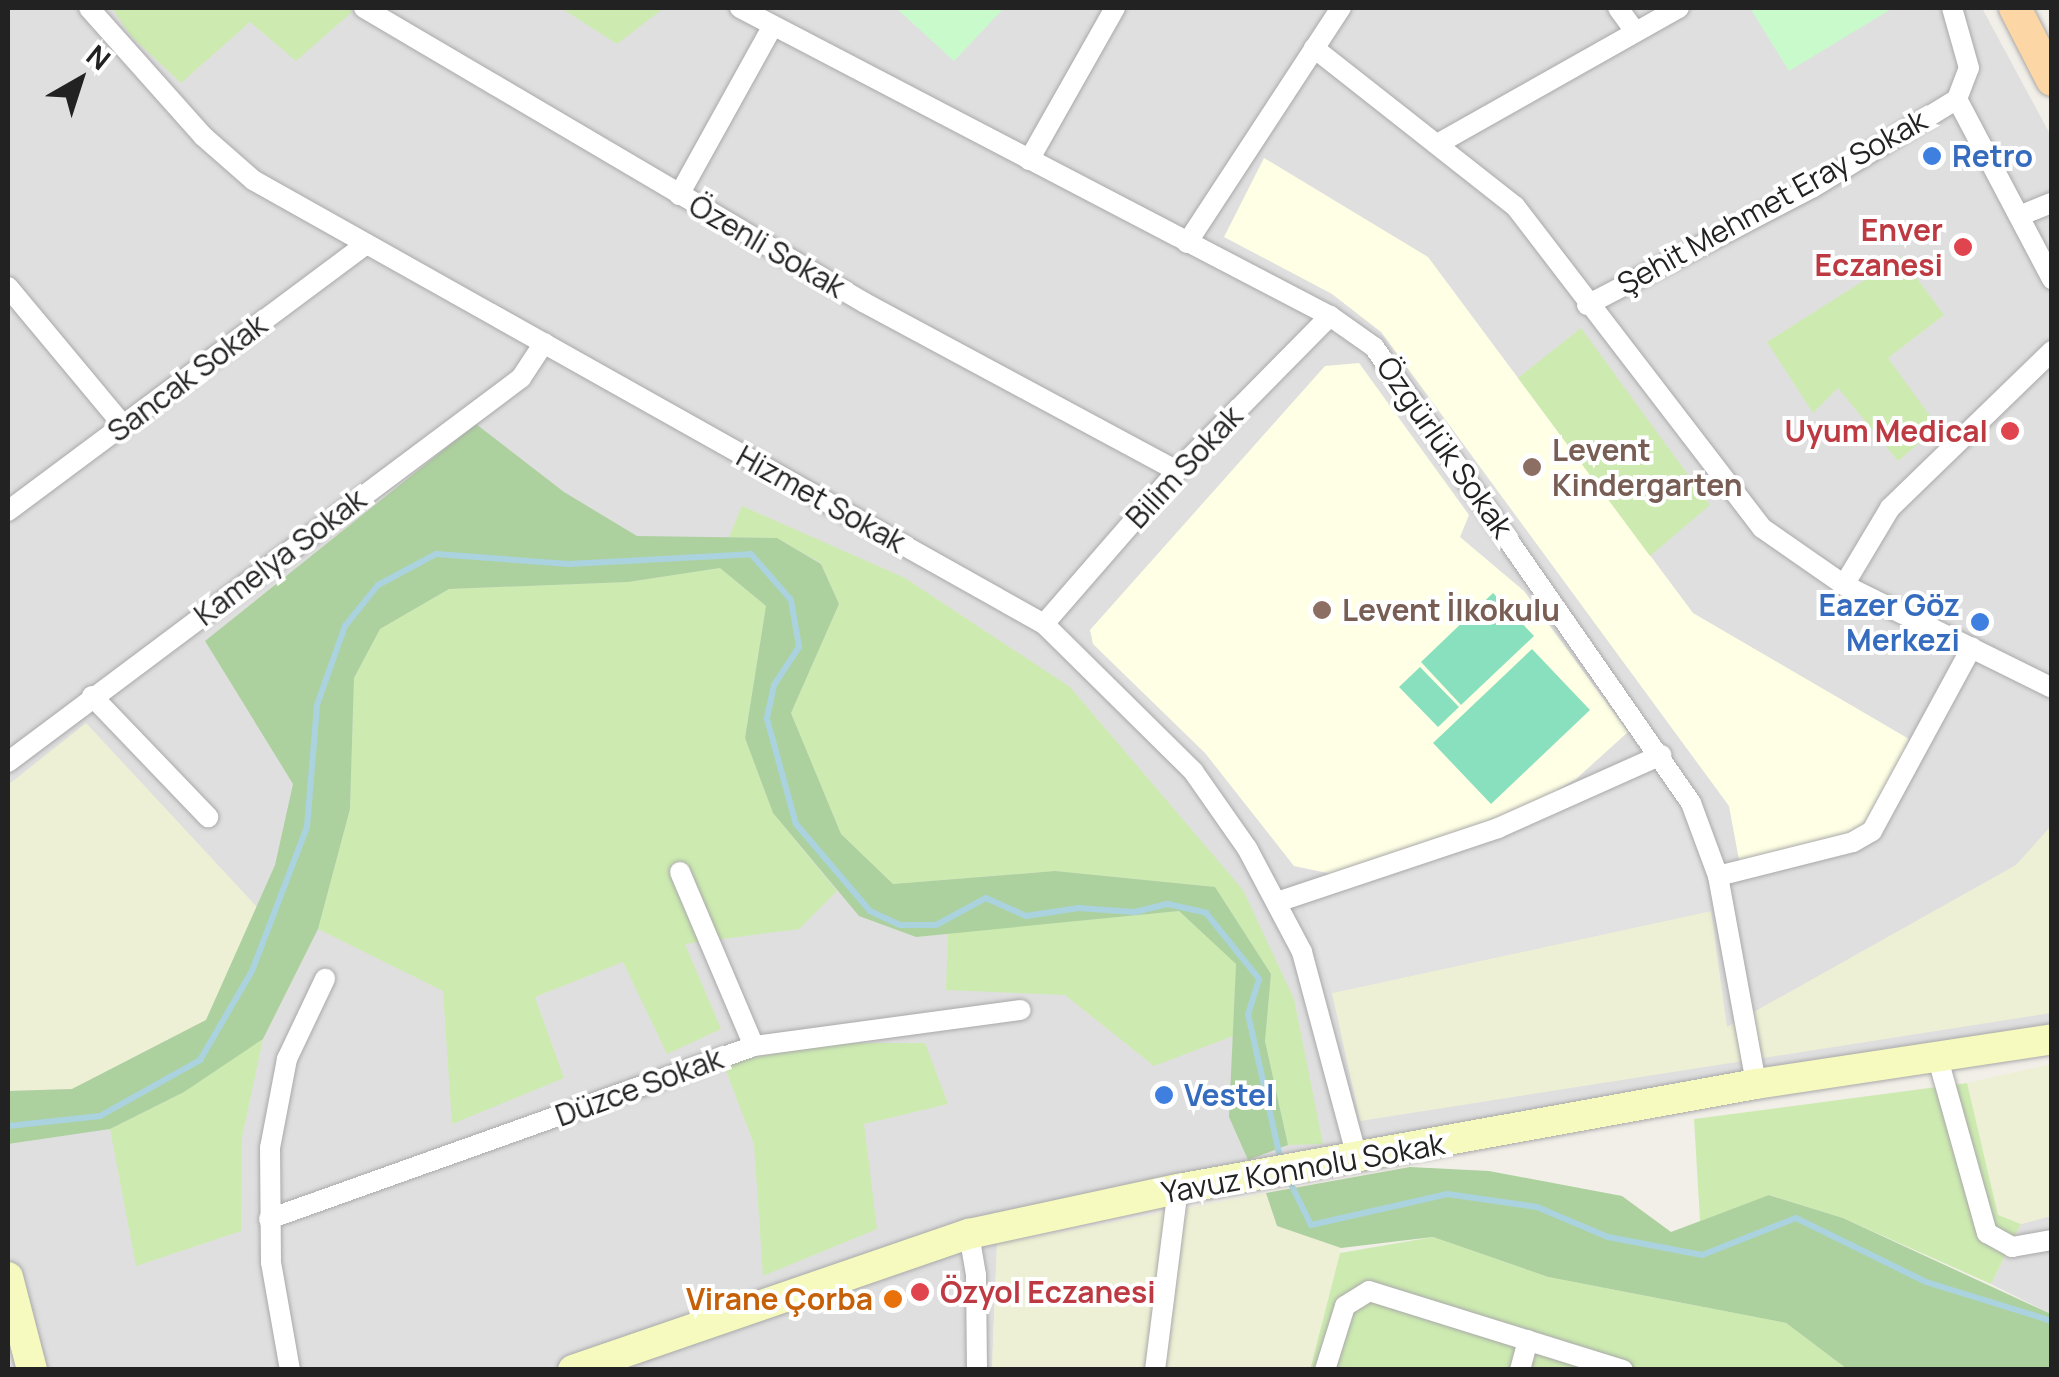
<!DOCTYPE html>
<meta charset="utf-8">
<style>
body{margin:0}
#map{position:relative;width:2059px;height:1377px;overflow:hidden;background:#f2efe9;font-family:Manrope,sans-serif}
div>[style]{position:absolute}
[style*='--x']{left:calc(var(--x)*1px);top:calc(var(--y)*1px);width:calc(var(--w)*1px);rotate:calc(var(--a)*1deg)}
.residential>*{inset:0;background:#e0dfdf}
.education>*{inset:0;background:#ffffe5}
.farmland>*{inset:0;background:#eef0d5}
.grass>*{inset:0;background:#cdebb0}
.forest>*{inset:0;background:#add19e}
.park>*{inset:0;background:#c8facc}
.pitch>*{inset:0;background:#88e0be}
.parking>*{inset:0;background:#e2e2e2}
.stream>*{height:6px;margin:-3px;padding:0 3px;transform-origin:3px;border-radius:3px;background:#aad3df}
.roads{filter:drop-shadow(0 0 2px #a9a9a9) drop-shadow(0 0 2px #a9a9a9)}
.street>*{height:20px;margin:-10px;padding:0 10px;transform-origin:10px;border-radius:10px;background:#fff}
.secondary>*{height:30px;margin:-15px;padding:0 15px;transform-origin:15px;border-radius:15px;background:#f7fabf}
.primary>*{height:32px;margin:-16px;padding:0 16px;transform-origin:16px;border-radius:16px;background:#fcd6a4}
.dots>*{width:28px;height:28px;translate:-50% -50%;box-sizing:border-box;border:5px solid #fff;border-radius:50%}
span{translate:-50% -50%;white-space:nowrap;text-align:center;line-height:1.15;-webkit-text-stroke:8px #fff;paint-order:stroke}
.shop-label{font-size:30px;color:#366cbe;font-weight:700}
.left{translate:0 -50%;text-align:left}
.right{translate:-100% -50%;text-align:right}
.street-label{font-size:30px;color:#222}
.health-label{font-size:30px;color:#be3a42;font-weight:700}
.education-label{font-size:30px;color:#785e54;font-weight:700}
.food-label{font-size:30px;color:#c56008;font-weight:700}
.frame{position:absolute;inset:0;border:10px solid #222;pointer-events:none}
.north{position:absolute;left:30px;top:30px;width:100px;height:100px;-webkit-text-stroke:8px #fff;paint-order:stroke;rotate:39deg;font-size:28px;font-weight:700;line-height:40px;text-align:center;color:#222}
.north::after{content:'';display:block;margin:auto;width:35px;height:45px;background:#222;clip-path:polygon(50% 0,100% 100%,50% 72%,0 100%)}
</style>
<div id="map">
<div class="residential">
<div style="clip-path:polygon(8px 8px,1982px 8px,2051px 136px,2051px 1025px,971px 1235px,997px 1244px,992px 1369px,8px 1370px)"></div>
<div style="clip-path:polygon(2051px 1216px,2051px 1314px,1991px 1284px,2021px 1224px)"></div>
</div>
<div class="education">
<div style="clip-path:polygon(1264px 158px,1428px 257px,1693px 613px,1909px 739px,1875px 822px,1856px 836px,1739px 860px,1729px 806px,1381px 332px,1332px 294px,1224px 237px)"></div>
<div style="clip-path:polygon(1359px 363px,1469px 515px,1460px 537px,1524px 591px,1628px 732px,1576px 779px,1518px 813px,1332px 874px,1294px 866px,1205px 753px,1093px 644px,1090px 630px,1325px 366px)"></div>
</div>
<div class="farmland">
<div style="clip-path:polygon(86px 723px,257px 907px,206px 1020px,72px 1089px,8px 1091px,8px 785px)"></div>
<div style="clip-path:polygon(2051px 826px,2051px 1013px,1360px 1121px,1332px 993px,1711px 911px,1727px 1027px,2016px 865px)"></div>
<div style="clip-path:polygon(2051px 1064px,2051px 1216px,2021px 1224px,1998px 1216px,1967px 1083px)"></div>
<div style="clip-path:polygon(1266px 1193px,1277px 1226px,1341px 1248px,1310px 1369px,992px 1370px,997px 1244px)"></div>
</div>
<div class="grass">
<div style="clip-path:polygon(112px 8px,348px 8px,352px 12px,296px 61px,250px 22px,181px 83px,131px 36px)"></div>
<div style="clip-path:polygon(561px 8px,664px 8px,617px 44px)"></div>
<div style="clip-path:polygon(1901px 257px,1944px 315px,1888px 358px,1938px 427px,1898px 461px,1838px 388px,1813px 413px,1767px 342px)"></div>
<div style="clip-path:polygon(1581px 328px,1710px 505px,1650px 556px,1518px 378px)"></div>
<div style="clip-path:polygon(742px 506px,905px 578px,1070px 687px,1243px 890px,1294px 999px,1323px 1144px,1288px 1145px,1265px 1041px,1271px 974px,1215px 887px,1055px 871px,893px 884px,841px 834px,791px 713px,839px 604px,821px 563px,777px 538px,729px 537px)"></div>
<div style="clip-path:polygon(720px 568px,766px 606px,745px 738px,773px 813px,837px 891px,799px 929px,685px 944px,721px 1029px,667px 1054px,623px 962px,535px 997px,564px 1078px,452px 1124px,443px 991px,318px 929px,350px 809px,354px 678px,380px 629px,449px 589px,628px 582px)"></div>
<div style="clip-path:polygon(1179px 911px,1236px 963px,1233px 1036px,1154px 1066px,1065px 995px,946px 990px,948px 933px)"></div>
<div style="clip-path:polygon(263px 1039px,242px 1137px,241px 1231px,136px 1266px,110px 1129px,184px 1092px)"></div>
<div style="clip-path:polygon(831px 1043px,925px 1043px,948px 1104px,864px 1124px,877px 1229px,763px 1276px,754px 1144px,723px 1063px)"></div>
<div style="clip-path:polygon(1967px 1083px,1998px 1215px,2021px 1224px,1991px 1284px,1843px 1218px,1770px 1195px,1700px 1221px,1694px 1119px)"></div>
<div style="clip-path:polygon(1433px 1237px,1548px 1277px,1786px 1323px,1847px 1369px,1310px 1370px,1340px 1253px)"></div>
</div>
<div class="forest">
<div style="clip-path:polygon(476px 424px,564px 492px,637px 536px,777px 538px,821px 564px,839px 604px,791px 713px,841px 834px,893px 884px,1055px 871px,1215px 887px,1271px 974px,1265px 1041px,1288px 1145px,1248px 1160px,1229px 1117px,1236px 964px,1179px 911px,916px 937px,859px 916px,773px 813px,745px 738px,766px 606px,720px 568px,628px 582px,449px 589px,380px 629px,354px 678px,350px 809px,318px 929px,263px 1039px,184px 1092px,110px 1129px,8px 1144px,8px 1091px,72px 1089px,206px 1020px,275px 865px,293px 784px,205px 641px)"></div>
<div style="clip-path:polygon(1410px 1167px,1489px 1171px,1622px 1196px,1671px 1232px,1769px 1195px,1843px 1218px,2051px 1314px,2051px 1369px,1847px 1369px,1786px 1323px,1548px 1277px,1433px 1237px,1341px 1248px,1277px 1226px,1266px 1193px)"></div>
</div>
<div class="park">
<div style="clip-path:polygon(896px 8px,1004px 8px,954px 61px)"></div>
<div style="clip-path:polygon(1750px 8px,1893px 8px,1789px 71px)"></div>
</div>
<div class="pitch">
<div style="clip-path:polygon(1493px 593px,1534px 636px,1461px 705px,1421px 662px)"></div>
<div style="clip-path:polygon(1532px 649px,1590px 710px,1491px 804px,1433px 743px)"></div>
<div style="clip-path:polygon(1420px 667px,1459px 707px,1438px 727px,1399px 687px)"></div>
</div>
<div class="parking">
<div style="clip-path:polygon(1647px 775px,1667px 787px,1694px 828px,1711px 911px,1332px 993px,1302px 901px)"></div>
</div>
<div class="stream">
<div style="--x:8;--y:1126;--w:93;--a:-6.2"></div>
<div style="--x:100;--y:1116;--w:115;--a:-29.2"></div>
<div style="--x:200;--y:1060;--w:103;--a:-59.7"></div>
<div style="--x:252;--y:971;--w:154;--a:-69.1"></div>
<div style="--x:307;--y:827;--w:122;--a:-85.3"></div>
<div style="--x:317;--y:705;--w:84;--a:-70.5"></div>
<div style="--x:345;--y:626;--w:53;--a:-51.2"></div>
<div style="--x:378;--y:585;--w:66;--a:-28.1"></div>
<div style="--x:436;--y:554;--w:133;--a:4.3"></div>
<div style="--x:569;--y:564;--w:182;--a:-3.1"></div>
<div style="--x:751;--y:554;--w:61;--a:49"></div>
<div style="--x:791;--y:600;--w:48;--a:80.3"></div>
<div style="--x:799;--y:647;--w:45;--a:123.3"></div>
<div style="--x:774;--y:685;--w:35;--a:102"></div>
<div style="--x:767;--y:719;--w:109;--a:74.6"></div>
<div style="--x:796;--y:824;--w:114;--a:49.6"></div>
<div style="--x:870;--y:911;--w:33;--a:25"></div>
<div style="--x:900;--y:925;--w:36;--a:0"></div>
<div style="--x:936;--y:925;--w:57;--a:-28.4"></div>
<div style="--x:986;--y:898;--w:44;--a:24.2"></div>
<div style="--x:1026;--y:916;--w:53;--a:-8.7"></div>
<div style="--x:1078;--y:908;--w:57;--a:4"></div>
<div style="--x:1135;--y:912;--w:34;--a:-14"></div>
<div style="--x:1168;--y:904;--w:39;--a:13"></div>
<div style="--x:1206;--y:913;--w:85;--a:51.2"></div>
<div style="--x:1259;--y:979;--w:37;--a:107"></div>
<div style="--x:1248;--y:1014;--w:152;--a:77.4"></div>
<div style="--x:1288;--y:1178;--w:52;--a:63.9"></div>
<div style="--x:1311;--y:1225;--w:139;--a:-12.8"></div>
<div style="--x:1447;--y:1194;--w:91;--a:8.2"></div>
<div style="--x:1537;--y:1207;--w:77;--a:22.9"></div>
<div style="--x:1608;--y:1237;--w:96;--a:10.8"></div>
<div style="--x:1702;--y:1255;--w:101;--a:-21.5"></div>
<div style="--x:1796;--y:1218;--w:145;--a:26.2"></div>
<div style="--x:1926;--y:1282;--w:132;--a:17.2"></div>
</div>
<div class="roads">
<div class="street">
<div style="--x:89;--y:8;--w:171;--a:48.3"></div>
<div style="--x:203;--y:136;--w:67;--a:41.3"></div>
<div style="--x:253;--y:180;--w:907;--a:29.31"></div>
<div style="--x:1044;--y:624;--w:209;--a:44.6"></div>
<div style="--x:1193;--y:771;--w:94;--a:55"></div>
<div style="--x:1247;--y:848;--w:118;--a:62.1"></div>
<div style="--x:1302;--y:952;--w:212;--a:75"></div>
<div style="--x:364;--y:8;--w:581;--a:30.49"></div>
<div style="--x:865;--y:303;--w:354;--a:28.3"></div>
<div style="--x:740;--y:8;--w:666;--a:27.57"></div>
<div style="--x:1330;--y:316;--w:54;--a:35.2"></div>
<div style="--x:1374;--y:347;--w:555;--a:55.19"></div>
<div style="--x:1691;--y:803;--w:78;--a:69.7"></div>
<div style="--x:1718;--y:876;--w:211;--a:79.6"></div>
<div style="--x:1618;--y:8;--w:26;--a:54"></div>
<div style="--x:1314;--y:48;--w:256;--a:38.2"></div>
<div style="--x:1515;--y:206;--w:406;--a:52.5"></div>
<div style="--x:1762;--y:528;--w:100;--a:34.8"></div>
<div style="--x:1844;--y:585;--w:232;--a:26.3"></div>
<div style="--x:1957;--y:99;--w:204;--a:62.2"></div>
<div style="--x:1441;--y:142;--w:273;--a:-29.4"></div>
<div style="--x:1029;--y:160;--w:175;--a:-60.5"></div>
<div style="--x:679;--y:195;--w:192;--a:-61"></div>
<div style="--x:2019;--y:216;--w:35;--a:-22"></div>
<div style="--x:1187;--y:243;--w:281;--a:-56.8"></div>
<div style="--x:8;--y:287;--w:180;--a:50.2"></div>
<div style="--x:1587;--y:305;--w:254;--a:-27.5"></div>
<div style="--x:1812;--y:188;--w:170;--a:-31.5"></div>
<div style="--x:1957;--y:99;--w:33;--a:-69"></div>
<div style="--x:1969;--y:68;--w:62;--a:-105.8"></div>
<div style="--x:8;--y:511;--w:447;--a:-36.7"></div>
<div style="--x:1844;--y:585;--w:90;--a:-59.1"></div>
<div style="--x:1890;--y:508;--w:226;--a:-44.1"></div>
<div style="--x:1044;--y:624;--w:203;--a:-49"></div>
<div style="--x:1177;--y:471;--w:218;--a:-45.4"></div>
<div style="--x:92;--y:696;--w:168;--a:46.2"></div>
<div style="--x:8;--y:762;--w:641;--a:-36.82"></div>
<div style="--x:521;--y:378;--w:42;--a:-56.7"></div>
<div style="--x:680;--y:872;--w:189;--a:67"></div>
<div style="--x:1718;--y:876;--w:139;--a:-14.1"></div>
<div style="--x:1853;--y:842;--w:22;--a:-30"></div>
<div style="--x:1872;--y:831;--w:209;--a:-61.5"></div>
<div style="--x:1277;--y:902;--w:233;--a:-18.5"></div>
<div style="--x:1498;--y:828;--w:179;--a:-24.1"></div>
<div style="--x:1938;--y:1059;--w:181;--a:74.3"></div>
<div style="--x:1987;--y:1233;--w:29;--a:29"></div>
<div style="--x:2012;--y:1247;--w:41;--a:-9.9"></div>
<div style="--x:269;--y:1219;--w:515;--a:-19.63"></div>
<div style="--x:754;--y:1046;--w:269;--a:-7.7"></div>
<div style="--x:969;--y:1234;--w:42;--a:80.3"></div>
<div style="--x:976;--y:1275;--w:95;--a:89.4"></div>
<div style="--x:290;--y:1370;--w:110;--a:-100"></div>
<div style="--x:271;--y:1262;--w:114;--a:-90.5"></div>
<div style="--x:270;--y:1148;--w:91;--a:-79.2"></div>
<div style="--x:287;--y:1059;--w:89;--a:-64.6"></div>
<div style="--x:1155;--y:1370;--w:182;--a:-82.8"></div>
<div style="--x:1325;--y:1370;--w:67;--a:-72.6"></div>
<div style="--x:1345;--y:1306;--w:28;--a:-32"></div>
<div style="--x:1369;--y:1291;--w:266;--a:17.3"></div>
<div style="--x:1520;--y:1370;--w:31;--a:-75"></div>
</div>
<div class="secondary">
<div style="--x:8;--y:1277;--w:96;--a:75.5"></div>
<div style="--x:573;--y:1370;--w:419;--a:-19"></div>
<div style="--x:969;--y:1234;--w:214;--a:-12.2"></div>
<div style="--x:1178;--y:1189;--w:587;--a:-10.3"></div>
<div style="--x:1756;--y:1084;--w:299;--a:-8.6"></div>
</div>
<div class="primary">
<div style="--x:2015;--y:8;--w:81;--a:62.8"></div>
</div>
</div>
<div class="dots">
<div style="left:1932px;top:156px;background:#3f7fe0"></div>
<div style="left:1963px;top:247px;background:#e0444e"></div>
<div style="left:2010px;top:431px;background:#e0444e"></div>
<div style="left:1532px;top:467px;background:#8d6e63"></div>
<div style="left:1322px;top:610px;background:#8d6e63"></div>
<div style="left:1980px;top:622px;background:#3f7fe0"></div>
<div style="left:1164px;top:1095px;background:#3f7fe0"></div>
<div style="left:920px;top:1292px;background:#e0444e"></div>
<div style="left:893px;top:1299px;background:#e8710a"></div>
</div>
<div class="shop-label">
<span class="left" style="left:1952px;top:156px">Retro</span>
<span class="right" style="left:1960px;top:622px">Eazer Göz<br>Merkezi</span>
<span class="left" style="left:1184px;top:1095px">Vestel</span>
</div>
<div class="street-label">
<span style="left:1772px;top:202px;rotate:-29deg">Şehit Mehmet Eray Sokak</span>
<span style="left:767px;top:246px;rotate:30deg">Özenli Sokak</span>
<span style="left:187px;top:378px;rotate:-37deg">Sancak Sokak</span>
<span style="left:1445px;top:447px;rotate:55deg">Özgürlük Sokak</span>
<span style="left:1184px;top:467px;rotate:-47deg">Bilim Sokak</span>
<span style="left:821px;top:499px;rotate:29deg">Hizmet Sokak</span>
<span style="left:280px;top:557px;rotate:-37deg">Kamelya Sokak</span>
<span style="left:639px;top:1087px;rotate:-20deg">Düzce Sokak</span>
<span style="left:1303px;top:1168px;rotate:-10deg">Yavuz Konnolu Sokak</span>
</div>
<div class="health-label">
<span class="right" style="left:1943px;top:247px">Enver<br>Eczanesi</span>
<span class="right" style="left:1988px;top:431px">Uyum Medical</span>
<span class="left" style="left:940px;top:1292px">Özyol Eczanesi</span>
</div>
<div class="education-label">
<span class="left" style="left:1552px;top:467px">Levent<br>Kindergarten</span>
<span class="left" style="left:1342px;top:610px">Levent İlkokulu</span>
</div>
<div class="food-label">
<span class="right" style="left:873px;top:1299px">Virane Çorba</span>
</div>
<div class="frame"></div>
<div class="north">N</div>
</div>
